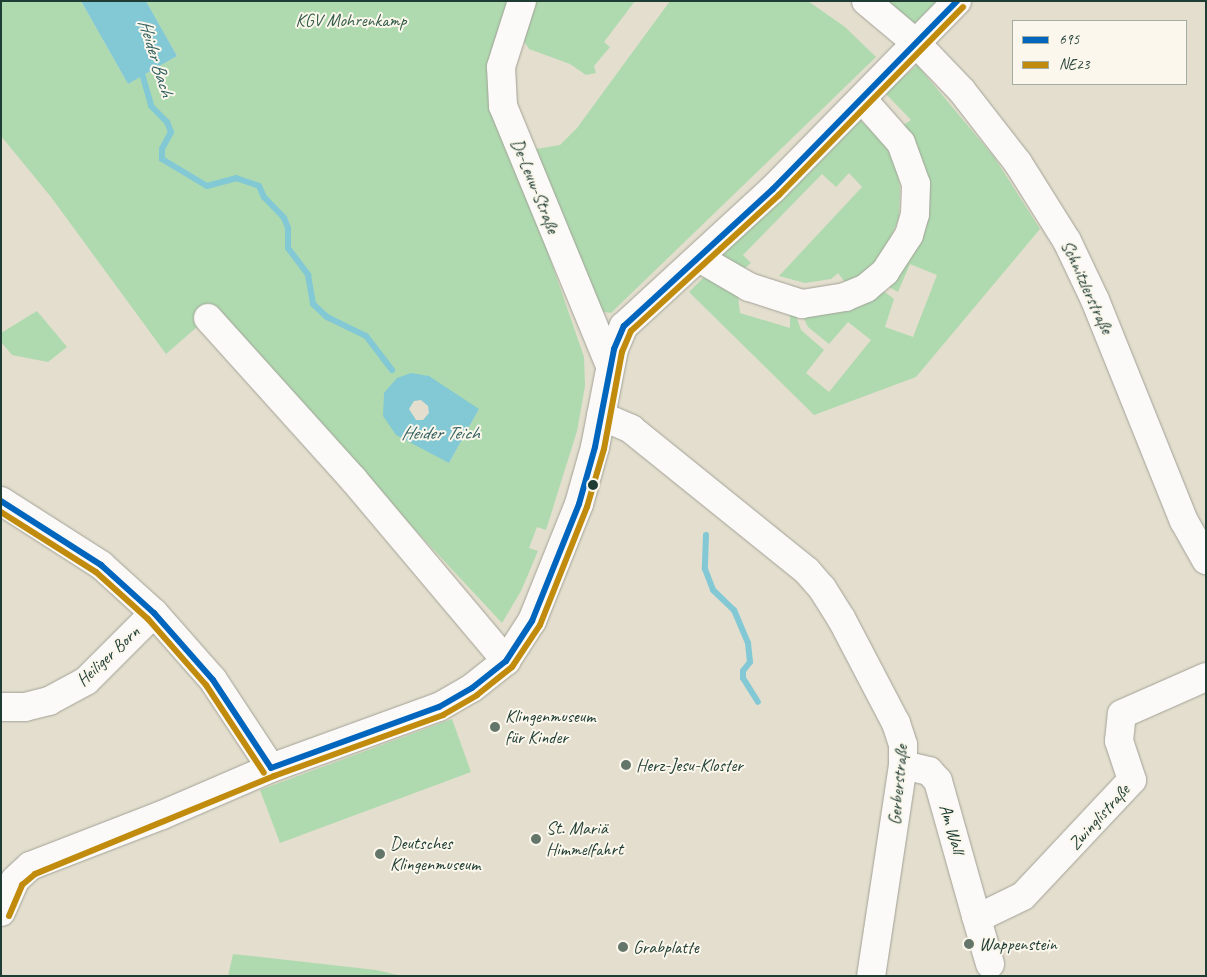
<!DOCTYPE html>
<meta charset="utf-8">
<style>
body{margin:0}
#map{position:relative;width:1207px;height:977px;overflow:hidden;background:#e3decd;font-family:Caveat,sans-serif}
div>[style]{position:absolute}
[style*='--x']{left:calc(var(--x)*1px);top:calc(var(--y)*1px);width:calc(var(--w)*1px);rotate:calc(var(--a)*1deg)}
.green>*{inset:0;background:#afdaaf}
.water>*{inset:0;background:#83c8d5}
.stream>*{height:6px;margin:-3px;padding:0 3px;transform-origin:3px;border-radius:3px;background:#83c8d5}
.roads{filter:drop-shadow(0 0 1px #a2a298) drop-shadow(0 0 1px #a2a298)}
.minor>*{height:28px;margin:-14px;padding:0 14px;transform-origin:14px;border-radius:14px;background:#fbfaf8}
.bus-1>*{height:6px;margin:-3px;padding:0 3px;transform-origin:3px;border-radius:3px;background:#0065bd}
.bus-2>*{height:6px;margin:-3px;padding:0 3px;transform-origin:3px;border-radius:3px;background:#c18c0d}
.dots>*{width:14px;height:14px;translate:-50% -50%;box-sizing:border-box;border:2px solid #fbf7ec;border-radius:50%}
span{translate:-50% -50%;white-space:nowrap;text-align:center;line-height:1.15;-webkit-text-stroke:4px #fbf7ec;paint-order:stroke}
.park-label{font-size:18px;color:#335c48}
.street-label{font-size:18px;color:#1f3d34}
.poi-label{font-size:18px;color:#1f3d34}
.left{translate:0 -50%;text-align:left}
.water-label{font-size:19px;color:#2e5d5d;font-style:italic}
.frame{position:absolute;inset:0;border:2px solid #1f3d34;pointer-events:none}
.legend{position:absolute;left:1012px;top:20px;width:175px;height:65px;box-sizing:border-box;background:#fbf7ec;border:1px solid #a3ada2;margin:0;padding:6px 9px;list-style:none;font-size:15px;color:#1f3d34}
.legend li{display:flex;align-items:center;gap:10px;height:25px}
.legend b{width:25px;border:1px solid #a3ada2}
</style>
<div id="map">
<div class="green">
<div style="clip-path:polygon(evenodd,1px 1px,81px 1px,128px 84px,177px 56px,146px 1px,509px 1px,492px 55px,543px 238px,584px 357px,585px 386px,577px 431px,546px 530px,537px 527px,529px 548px,538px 551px,521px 591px,502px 623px,213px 313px,166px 354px,51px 197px,1px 136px,1px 1px,384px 393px,479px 409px,449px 463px,384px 393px)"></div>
<div style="clip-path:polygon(528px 1px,635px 1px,604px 42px,610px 47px,594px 66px,596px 73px,586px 75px,570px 64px,529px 49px,521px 37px)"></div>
<div style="clip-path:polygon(670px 1px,808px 1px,845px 27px,876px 57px,611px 313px,597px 311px,524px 151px,560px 145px,577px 128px)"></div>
<div style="clip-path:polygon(885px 1px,938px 1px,914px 24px)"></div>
<div style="clip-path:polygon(917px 65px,994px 157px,1040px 229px,916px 377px,814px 415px,689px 292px,705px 276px,737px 289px,740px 313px,790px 328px,790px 309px,794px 310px,801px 330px,824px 350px,806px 373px,829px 392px,871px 340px,848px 322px,829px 344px,808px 327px,800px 311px,877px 286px,894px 299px,885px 327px,913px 337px,937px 275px,910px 264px,898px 292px,880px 282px,915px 237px,899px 128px,911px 120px,885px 93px)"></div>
<div style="clip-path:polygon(858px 118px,889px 148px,897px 165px,900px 188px,899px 218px,877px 269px,848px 286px,838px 273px,831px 279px,805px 283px,779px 276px,862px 187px,849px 173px,836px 187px,822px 174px,743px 255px,751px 263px,735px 276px,716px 261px)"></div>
<div style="clip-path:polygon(37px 311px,67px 347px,48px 362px,12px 355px,1px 342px,1px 333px)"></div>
<div style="clip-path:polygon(452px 719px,471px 772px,280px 843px,260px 790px)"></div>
<div style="clip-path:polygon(233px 954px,376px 970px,402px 976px,228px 976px)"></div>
</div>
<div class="water">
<div style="clip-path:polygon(81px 1px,146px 1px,177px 56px,128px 84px)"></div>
<div style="clip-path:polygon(evenodd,411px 373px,429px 376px,479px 409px,449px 463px,396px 435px,383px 416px,384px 393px,397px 378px,411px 373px,421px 400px,428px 406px,429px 413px,423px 420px,416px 420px,409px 409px,414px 401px,421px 400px)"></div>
</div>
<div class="stream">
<div style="--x:141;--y:70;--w:37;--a:74"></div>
<div style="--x:151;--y:106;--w:23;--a:45"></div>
<div style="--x:167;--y:122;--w:11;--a:68"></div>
<div style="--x:171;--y:132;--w:19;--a:118"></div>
<div style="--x:162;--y:149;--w:10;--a:90"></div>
<div style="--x:162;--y:159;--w:52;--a:31"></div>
<div style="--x:207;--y:186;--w:30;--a:-15"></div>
<div style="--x:236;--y:178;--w:24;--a:19"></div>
<div style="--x:259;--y:186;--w:12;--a:66"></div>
<div style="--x:264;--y:197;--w:29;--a:46"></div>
<div style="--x:284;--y:218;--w:11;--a:68"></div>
<div style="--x:288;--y:228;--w:20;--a:90"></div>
<div style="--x:288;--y:248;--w:34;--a:53"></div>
<div style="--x:308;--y:275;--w:29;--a:80"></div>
<div style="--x:313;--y:304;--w:19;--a:43"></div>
<div style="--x:327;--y:317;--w:43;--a:26"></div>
<div style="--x:366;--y:336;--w:43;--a:52.6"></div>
<div style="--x:706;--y:535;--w:34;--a:92"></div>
<div style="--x:705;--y:569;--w:22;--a:69"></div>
<div style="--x:713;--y:590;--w:29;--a:44"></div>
<div style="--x:734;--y:610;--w:36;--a:67"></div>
<div style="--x:748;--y:643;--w:19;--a:84"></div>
<div style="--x:750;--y:662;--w:11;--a:128"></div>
<div style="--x:743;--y:671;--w:7;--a:90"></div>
<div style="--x:743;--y:678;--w:28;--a:58"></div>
</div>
<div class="roads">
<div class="minor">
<div style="--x:522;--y:1;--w:69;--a:107.7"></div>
<div style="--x:501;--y:67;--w:39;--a:87"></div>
<div style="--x:503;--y:106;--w:280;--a:67.6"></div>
<div style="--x:866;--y:1;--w:67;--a:40.1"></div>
<div style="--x:917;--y:44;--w:65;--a:46.2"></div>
<div style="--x:962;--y:91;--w:91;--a:52.1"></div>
<div style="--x:1018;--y:163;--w:92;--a:57.9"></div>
<div style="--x:1067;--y:241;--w:65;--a:64.6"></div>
<div style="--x:1095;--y:300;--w:238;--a:68.1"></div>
<div style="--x:1184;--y:521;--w:45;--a:60.6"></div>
<div style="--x:699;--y:258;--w:58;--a:30.1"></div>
<div style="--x:749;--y:287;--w:56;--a:17.8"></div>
<div style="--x:802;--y:304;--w:44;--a:-9.2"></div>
<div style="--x:845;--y:297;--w:23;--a:-23"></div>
<div style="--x:866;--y:288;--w:25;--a:-40"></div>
<div style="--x:885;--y:272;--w:44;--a:-57"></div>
<div style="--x:909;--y:235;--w:22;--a:-74"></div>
<div style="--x:915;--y:214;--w:30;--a:-88"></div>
<div style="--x:916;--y:184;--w:44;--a:-110.1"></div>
<div style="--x:901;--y:143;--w:57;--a:-131.5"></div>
<div style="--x:208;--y:318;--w:217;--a:48"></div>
<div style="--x:353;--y:479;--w:238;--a:49.9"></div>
<div style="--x:601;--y:416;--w:33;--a:23"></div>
<div style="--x:631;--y:429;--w:226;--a:38.9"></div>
<div style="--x:807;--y:571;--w:23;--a:49"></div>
<div style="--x:822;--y:588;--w:36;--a:58"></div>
<div style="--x:841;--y:618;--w:119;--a:62.4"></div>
<div style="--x:896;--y:723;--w:23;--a:72"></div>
<div style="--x:903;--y:745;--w:20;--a:90"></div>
<div style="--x:903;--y:765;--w:213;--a:98.6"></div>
<div style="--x:1;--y:501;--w:119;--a:32.6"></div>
<div style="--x:101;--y:565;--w:72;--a:42.2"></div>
<div style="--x:154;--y:613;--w:89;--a:48.6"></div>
<div style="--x:213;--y:680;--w:105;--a:56.6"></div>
<div style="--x:1;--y:707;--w:24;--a:0"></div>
<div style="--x:25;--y:707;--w:25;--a:-14"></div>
<div style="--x:49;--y:701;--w:42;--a:-28.4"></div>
<div style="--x:86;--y:681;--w:96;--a:-45"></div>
<div style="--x:903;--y:765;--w:27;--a:13"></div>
<div style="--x:929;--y:771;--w:13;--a:48"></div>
<div style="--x:938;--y:781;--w:140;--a:74.3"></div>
<div style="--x:976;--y:916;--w:10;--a:-11"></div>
<div style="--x:986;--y:914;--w:41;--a:-25.9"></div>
<div style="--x:1023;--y:896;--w:159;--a:-46.8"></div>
<div style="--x:1132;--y:780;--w:41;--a:-108.4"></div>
<div style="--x:1119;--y:741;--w:27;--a:-84"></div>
<div style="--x:1122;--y:714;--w:92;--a:-23.8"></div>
<div style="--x:1;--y:912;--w:35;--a:-66"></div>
<div style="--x:15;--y:880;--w:21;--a:-43"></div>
<div style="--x:30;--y:866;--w:142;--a:-21.1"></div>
<div style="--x:162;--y:815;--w:119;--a:-23.3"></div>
<div style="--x:271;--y:768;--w:179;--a:-20"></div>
<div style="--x:439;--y:707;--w:38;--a:-30"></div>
<div style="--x:472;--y:688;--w:43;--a:-38.5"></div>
<div style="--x:506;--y:661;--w:48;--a:-57"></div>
<div style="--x:532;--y:621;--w:126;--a:-68.1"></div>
<div style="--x:579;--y:504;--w:59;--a:-74.3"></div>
<div style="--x:595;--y:447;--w:100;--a:-79"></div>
<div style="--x:614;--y:349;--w:25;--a:-67"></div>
<div style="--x:624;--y:326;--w:202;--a:-42.6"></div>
<div style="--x:773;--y:189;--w:263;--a:-45.6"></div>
<div style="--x:976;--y:916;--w:50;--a:73.7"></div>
</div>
</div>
<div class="bus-1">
<div style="--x:1;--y:501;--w:119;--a:32.6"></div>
<div style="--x:101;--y:565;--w:72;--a:42.2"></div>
<div style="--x:154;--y:613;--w:89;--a:48.6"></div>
<div style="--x:213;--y:680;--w:105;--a:56.6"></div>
<div style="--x:271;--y:768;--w:179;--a:-20"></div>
<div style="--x:439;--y:707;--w:38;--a:-30"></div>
<div style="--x:472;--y:688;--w:43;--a:-38.5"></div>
<div style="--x:506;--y:661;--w:48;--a:-57"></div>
<div style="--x:532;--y:621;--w:126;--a:-68.1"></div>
<div style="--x:579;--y:504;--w:59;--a:-74.3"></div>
<div style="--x:595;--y:447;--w:100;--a:-79"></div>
<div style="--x:614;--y:349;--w:25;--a:-67"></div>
<div style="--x:624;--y:326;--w:202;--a:-42.6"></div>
<div style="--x:773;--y:189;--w:263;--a:-45.6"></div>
</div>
<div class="bus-2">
<div style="--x:1;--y:512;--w:112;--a:32.3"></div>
<div style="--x:96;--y:572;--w:70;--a:42.1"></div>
<div style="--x:148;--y:619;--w:88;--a:48.7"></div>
<div style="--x:206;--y:685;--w:105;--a:56.6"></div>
<div style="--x:9;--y:916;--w:34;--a:-67"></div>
<div style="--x:22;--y:885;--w:17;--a:-40"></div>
<div style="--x:35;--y:874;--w:258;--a:-22.3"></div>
<div style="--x:274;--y:776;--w:180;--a:-19.8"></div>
<div style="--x:443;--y:715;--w:39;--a:-30"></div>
<div style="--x:477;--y:695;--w:45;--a:-38.7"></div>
<div style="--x:512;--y:667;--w:50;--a:-56.3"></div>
<div style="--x:540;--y:625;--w:127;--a:-68.3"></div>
<div style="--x:587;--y:507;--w:60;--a:-73.7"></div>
<div style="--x:604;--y:449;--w:99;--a:-79.5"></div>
<div style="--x:622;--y:352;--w:23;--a:-67"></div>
<div style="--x:631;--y:331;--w:201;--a:-42.6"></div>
<div style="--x:779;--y:195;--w:263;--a:-45.6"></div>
</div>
<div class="dots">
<div style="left:593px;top:485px;background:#1f3d34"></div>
<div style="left:495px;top:727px;background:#64756a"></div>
<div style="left:626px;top:765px;background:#64756a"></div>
<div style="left:536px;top:839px;background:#64756a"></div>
<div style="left:380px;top:854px;background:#64756a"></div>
<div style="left:969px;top:944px;background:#64756a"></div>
<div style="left:623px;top:947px;background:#64756a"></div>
</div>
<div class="park-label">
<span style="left:351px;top:20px">KGV Mohrenkamp</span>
</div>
<div class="street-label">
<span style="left:535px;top:186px;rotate:68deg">De-Leuw-Straße</span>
<span style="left:1087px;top:287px;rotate:65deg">Schnitzlerstraße</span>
<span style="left:108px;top:656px;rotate:-43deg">Heiliger Born</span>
<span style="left:898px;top:785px;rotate:-85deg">Gerberstraße</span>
<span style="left:1099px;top:817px;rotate:-48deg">Zwinglistraße</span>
<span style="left:952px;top:829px;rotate:74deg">Am Wall</span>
</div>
<div class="poi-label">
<span class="left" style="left:505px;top:727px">Klingenmuseum<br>für Kinder</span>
<span class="left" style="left:636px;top:765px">Herz-Jesu-Kloster</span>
<span class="left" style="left:546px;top:839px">St. Mariä<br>Himmelfahrt</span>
<span class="left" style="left:390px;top:854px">Deutsches<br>Klingenmuseum</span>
<span class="left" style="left:979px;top:944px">Wappenstein</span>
<span class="left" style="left:633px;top:947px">Grabplatte</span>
</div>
<div class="water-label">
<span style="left:155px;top:58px;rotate:73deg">Heider Bach</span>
<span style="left:440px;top:434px">Heider Teich</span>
</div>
<div class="frame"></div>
<ul class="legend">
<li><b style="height:6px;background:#0065bd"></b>695</li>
<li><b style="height:6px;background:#c18c0d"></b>NE23</li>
</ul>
</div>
